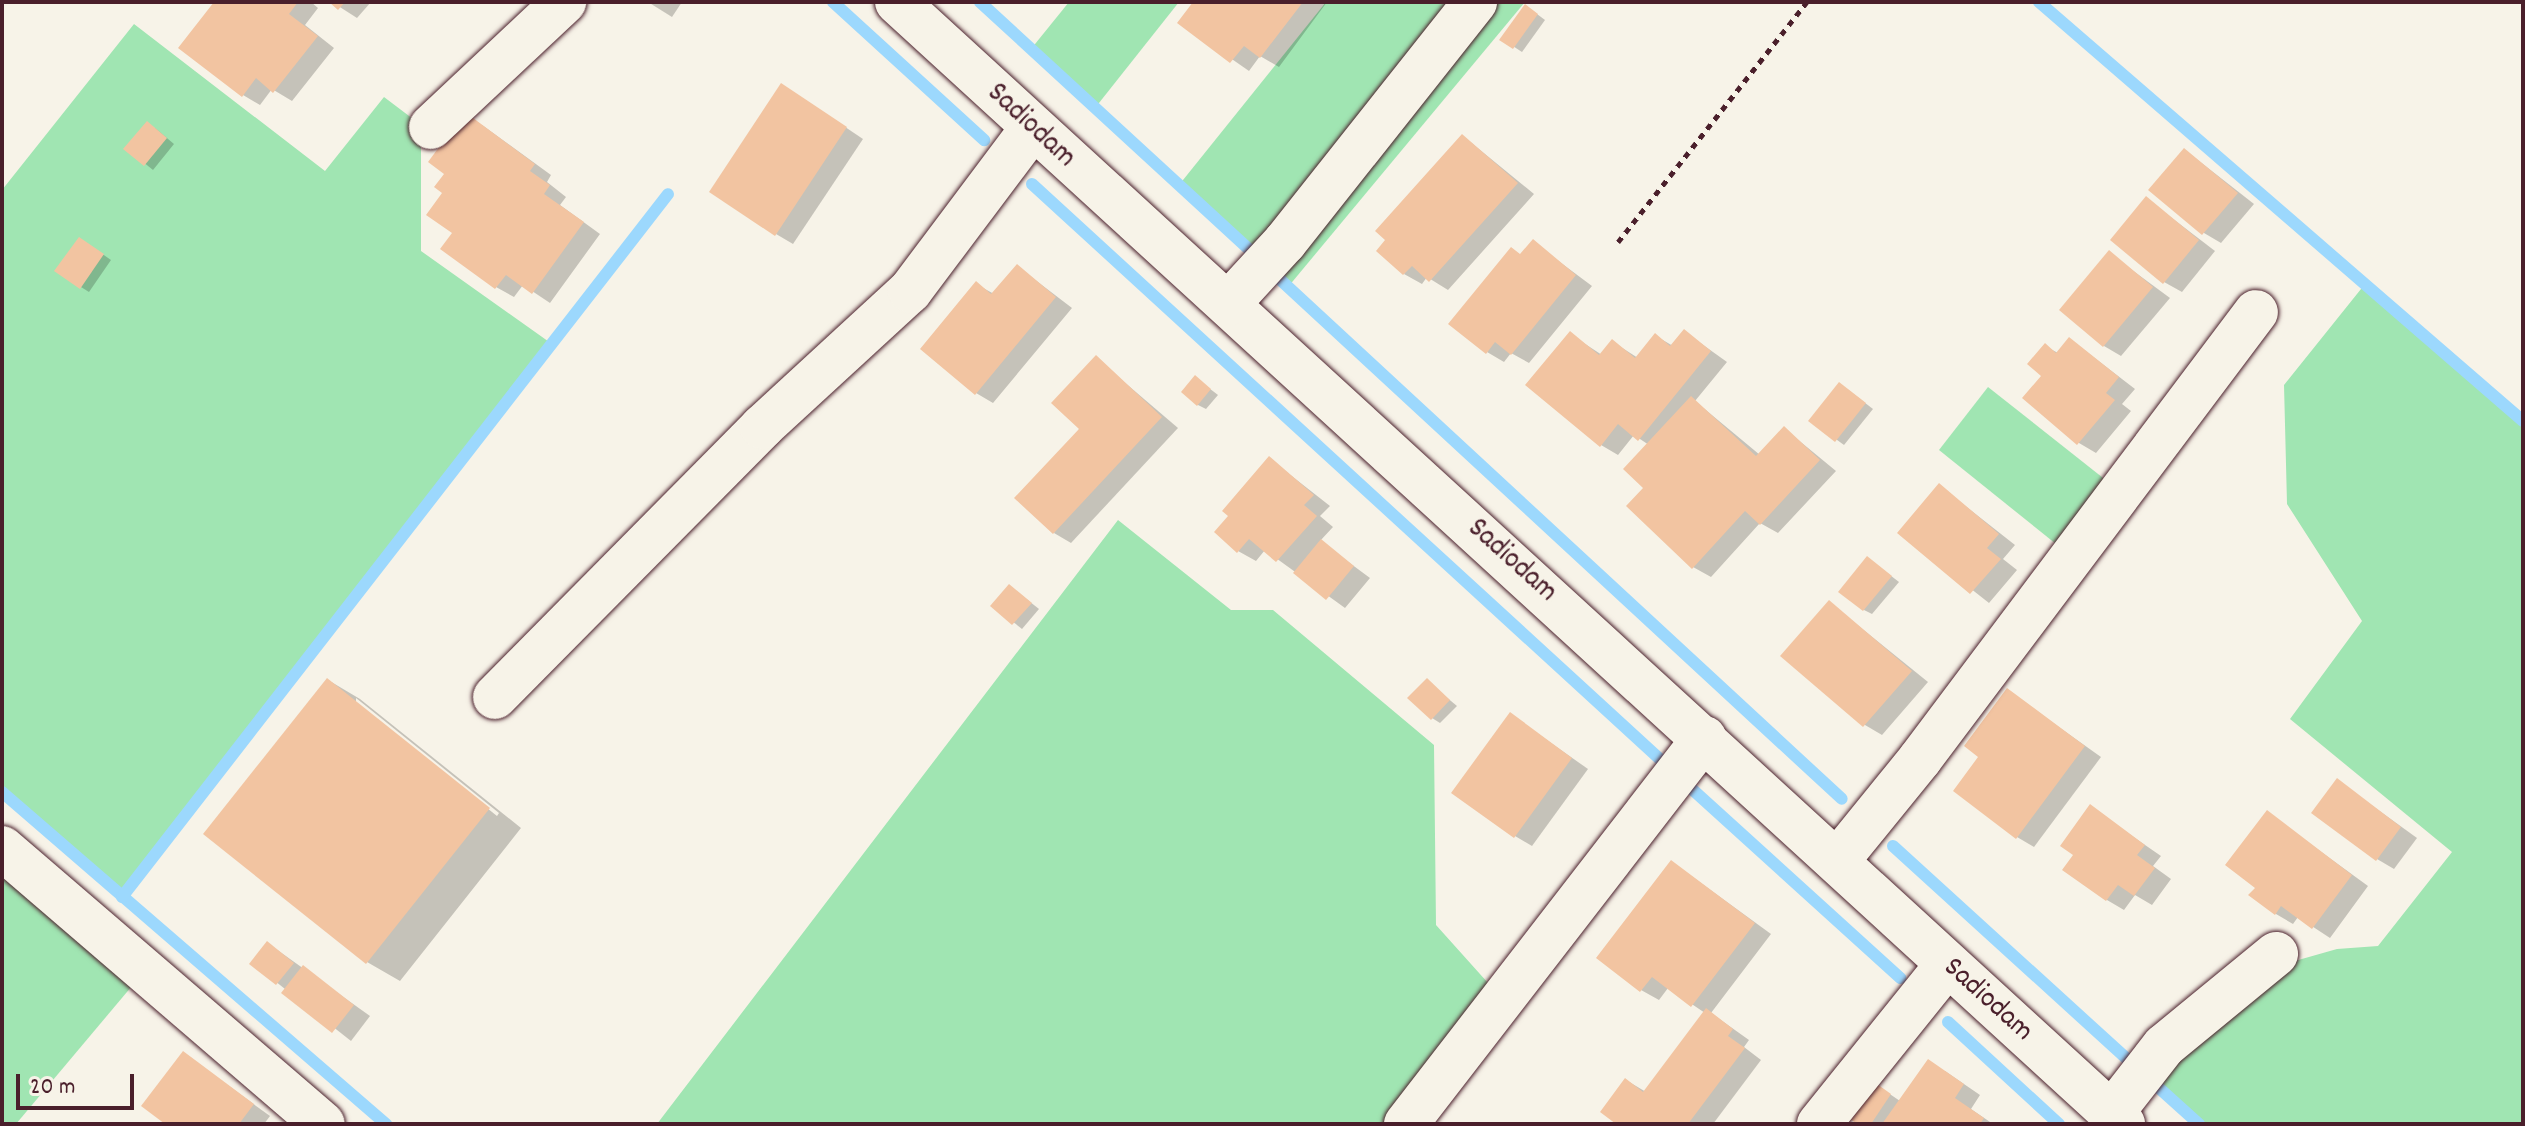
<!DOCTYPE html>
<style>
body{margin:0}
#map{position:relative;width:2525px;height:1126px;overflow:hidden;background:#f7f3e8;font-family:Dekko,sans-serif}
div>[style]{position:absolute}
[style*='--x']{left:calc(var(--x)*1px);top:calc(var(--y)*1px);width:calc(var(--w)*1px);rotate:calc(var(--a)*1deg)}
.green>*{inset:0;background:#a0e5b2}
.shadow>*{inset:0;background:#0003}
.stream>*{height:12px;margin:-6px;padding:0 6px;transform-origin:6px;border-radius:6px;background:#9cd8fd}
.building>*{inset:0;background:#f2c4a1}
.path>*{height:5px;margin-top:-2.5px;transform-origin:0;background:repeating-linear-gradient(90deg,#4a1f2b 0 6px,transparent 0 12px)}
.roads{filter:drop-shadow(0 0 2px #4a1f2b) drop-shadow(0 0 2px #4a1f2b)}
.minor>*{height:44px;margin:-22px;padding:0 22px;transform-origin:22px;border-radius:22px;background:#f7f3e8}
span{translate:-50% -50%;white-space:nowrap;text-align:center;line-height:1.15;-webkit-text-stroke:6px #f7f3e8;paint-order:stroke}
.street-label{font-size:30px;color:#4a1f2b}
.frame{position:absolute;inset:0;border:4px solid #4a1f2b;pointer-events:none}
.scale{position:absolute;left:16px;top:1074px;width:118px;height:36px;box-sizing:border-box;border:4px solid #4a1f2b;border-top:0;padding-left:10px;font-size:24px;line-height:28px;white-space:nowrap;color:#4a1f2b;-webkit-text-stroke:6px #f7f3e8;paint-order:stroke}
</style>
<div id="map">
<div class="green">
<div style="clip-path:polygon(1069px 2px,1179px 2px,1095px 108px,1031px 49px)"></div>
<div style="clip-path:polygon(1326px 2px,1525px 2px,1288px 287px,1179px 185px)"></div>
<div style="clip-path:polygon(134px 24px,325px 171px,384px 97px,421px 125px,421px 251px,552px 344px,122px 897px,2px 792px,2px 190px)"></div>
<div style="clip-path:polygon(2365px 284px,2523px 421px,2523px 1124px,2199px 1124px,2149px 1079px,2270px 968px,2337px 949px,2378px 946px,2452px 852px,2290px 719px,2362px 621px,2287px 504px,2284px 385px)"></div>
<div style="clip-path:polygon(1988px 387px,2112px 485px,2061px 548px,1939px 450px)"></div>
<div style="clip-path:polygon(1118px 520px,1231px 610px,1273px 610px,1434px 745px,1436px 925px,1497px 993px,1393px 1124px,657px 1124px)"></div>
<div style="clip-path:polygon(2px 874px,132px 986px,16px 1124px,2px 1124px)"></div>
</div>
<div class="shadow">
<div style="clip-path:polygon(216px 2px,311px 2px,318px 8px,305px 25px,334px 48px,292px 101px,272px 89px,260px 105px,243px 95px)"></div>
<div style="clip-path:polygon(332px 2px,371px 2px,357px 18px)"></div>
<div style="clip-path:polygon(648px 2px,682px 2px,672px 17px)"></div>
<div style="clip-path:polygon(1196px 2px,1327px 2px,1279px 67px,1260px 56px,1249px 71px,1180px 23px)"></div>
<div style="clip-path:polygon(1533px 11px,1545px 20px,1522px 52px,1502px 39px)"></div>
<div style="clip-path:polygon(799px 96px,863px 139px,793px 244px,776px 234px)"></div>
<div style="clip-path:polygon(482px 125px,551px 175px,547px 182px,566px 197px,560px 205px,600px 234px,550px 303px,523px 285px,514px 297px,496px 287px,455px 233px,445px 192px)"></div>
<div style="clip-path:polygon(155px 128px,174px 144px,153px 170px,126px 148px)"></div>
<div style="clip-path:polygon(1463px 136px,1534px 194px,1448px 290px,1427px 277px,1422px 284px,1404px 274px)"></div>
<div style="clip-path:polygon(2185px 150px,2254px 204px,2221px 243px,2204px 233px)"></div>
<div style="clip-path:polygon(2147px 199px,2215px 251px,2182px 292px,2164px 282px)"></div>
<div style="clip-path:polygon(1533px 242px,1592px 286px,1529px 363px,1511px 353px,1504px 362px,1487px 352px,1522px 255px)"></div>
<div style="clip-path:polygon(88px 244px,111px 260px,89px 292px,81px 287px)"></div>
<div style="clip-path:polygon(2109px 253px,2170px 298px,2121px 356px,2104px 346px)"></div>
<div style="clip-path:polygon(1017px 266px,1072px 308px,993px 403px,976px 393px,976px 284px,994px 294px)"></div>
<div style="clip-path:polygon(1685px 332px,1727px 362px,1695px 401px,1760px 455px,1785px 429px,1836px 471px,1778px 533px,1760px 523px,1711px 577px,1693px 567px,1649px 445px,1634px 435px,1618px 455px,1601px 445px,1570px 334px,1602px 355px,1613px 342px,1638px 358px,1656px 336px,1673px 346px)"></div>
<div style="clip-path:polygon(2070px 339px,2135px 389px,2122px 404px,2131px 411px,2096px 453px,2079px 443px,2044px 375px,2045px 346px,2058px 353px)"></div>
<div style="clip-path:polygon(1096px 358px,1178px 428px,1071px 543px,1054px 533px)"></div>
<div style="clip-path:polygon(1196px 378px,1218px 395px,1206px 409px,1198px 405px)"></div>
<div style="clip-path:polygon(1847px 389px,1873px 409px,1844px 445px,1811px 421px)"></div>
<div style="clip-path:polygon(1270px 459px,1330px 506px,1320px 516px,1333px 527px,1320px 541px,1370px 578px,1345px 608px,1265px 550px,1256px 561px,1238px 551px)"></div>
<div style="clip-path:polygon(1940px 486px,2015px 545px,2003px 559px,2017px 570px,1989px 603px,1900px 533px)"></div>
<div style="clip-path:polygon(1868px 558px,1899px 582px,1872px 614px,1864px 610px)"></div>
<div style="clip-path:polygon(1010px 586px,1039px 609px,1022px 629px,993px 606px)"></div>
<div style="clip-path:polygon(1829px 602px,1928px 682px,1882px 735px,1865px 725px)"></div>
<div style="clip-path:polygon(evenodd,328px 680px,360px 699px,521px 828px,400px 981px,367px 962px,328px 680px,356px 698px,499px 813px,497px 816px,356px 703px,356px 698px)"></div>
<div style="clip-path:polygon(1427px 681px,1457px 706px,1440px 723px,1432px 718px)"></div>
<div style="clip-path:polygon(2008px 691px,2101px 757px,2034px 847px,2017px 837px,1981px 756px)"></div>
<div style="clip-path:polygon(1511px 715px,1588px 769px,1532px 846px,1515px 836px)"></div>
<div style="clip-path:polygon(2338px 781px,2417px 838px,2394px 869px,2377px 859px)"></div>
<div style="clip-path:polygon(2090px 807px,2161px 856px,2153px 866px,2171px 879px,2152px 905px,2135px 895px,2124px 910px,2107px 900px,2076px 855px)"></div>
<div style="clip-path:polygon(2268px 813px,2368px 886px,2330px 938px,2298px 917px,2293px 924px,2276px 914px,2257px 887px)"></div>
<div style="clip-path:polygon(1672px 862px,1771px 934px,1711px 1013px,1749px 1040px,1744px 1047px,1761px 1060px,1713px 1124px,1619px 1124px,1626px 1080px,1646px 1092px,1705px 1013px,1668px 988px,1659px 1000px,1641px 990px)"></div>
<div style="clip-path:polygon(276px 949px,370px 1016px,351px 1041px,252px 963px)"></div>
<div style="clip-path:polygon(183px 1053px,270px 1116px,264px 1124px,168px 1124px)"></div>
<div style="clip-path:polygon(1945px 1071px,1980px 1095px,1971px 1109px,1993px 1124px,1861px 1124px,1878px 1086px,1900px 1101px)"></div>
</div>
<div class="stream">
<div style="--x:833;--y:2;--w:205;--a:42.4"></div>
<div style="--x:980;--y:2;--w:379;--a:42.6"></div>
<div style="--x:2039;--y:2;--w:640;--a:40.88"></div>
<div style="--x:1032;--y:184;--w:856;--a:42.49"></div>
<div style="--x:1274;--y:274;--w:773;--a:42.75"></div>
<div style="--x:1693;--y:790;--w:280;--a:42.2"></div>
<div style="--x:2;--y:792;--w:508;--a:40.85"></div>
<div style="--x:1893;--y:846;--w:318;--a:42.3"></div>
<div style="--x:122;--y:897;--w:890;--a:-52.16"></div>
<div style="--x:1948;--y:1022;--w:151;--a:42.6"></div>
<div style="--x:2159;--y:1088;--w:54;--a:42"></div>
</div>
<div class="building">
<div style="clip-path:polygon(214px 2px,298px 2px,289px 14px,318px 36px,273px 93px,256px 78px,242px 97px,178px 48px)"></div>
<div style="clip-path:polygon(329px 2px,345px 2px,338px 10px)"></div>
<div style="clip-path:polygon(1193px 2px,1303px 2px,1260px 58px,1244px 46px,1230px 63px,1177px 23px)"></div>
<div style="clip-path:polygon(1525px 4px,1538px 14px,1513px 49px,1499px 40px)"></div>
<div style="clip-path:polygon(781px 83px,847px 127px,775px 236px,709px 192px)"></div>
<div style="clip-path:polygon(465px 112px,535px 164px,530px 171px,550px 185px,544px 194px,584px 222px,532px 294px,506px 275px,495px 289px,440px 249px,452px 233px,426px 215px,442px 193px,434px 187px,444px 174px,428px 162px)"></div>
<div style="clip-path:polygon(147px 121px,167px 138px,144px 166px,123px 149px)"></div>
<div style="clip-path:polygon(1462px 134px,1518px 183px,1429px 282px,1412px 266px,1403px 275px,1376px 251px,1385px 240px,1375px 231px)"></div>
<div style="clip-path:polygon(2184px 148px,2238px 193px,2202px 235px,2148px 190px)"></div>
<div style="clip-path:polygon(2146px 196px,2199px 240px,2163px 284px,2110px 240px)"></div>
<div style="clip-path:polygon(79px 237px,104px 254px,80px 289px,54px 271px)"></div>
<div style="clip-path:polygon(1533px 239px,1576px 275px,1511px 355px,1495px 342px,1486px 354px,1448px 324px,1511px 247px,1520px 254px)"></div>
<div style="clip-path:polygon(2109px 250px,2153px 287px,2103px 347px,2059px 310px)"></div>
<div style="clip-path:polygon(1017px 264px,1056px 297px,975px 395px,920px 349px,976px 281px,991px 294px)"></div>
<div style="clip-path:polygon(1684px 329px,1711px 351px,1638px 441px,1618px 424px,1600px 447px,1525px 385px,1570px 331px,1599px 355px,1612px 339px,1635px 358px,1655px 333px,1670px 346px)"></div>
<div style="clip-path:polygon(2069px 337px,2119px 377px,2106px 393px,2115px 400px,2077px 445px,2022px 398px,2041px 376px,2027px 364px,2045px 343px,2056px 353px)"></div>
<div style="clip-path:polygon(1096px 355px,1162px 417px,1053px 534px,1014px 498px,1079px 429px,1051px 403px)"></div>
<div style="clip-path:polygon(1195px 375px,1211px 389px,1197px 406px,1181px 392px)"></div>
<div style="clip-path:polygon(1839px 382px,1866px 403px,1835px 442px,1808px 421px)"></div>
<div style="clip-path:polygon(1691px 396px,1756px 456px,1784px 426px,1820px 460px,1760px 525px,1745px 511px,1692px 569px,1626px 506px,1643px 488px,1623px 469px)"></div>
<div style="clip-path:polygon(1269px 456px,1314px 495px,1304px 505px,1317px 516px,1276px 562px,1249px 539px,1237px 553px,1214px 532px,1228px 516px,1222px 511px)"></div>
<div style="clip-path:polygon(1939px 483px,1999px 534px,1987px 548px,2001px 559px,1970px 594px,1897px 533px)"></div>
<div style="clip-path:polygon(1321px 539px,1354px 566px,1326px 600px,1293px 573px)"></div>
<div style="clip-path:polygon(1867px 556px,1892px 576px,1863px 611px,1838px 592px)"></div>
<div style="clip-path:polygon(1009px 584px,1032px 603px,1012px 625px,990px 606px)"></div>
<div style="clip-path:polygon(1829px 600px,1912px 671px,1863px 727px,1780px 656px)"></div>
<div style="clip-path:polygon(327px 678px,490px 808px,366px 964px,203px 834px)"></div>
<div style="clip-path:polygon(1427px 678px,1450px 700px,1431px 720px,1407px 698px)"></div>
<div style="clip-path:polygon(2007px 688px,2085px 746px,2016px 839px,1953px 791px,1978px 757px,1964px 746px)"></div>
<div style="clip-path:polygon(1510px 712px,1572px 758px,1514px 838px,1451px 793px)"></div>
<div style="clip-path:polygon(2337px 778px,2401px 827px,2376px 861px,2311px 813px)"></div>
<div style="clip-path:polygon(2090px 804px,2145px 845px,2137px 855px,2155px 868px,2134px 896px,2118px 885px,2106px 901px,2062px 870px,2073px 855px,2060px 846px)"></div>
<div style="clip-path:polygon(2267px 810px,2352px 875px,2312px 929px,2281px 906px,2275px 915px,2248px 895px,2255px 888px,2225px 865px)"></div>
<div style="clip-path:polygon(1671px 860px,1755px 923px,1691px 1007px,1652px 977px,1640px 992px,1596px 958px)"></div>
<div style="clip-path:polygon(267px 941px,294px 963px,276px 985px,249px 964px)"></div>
<div style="clip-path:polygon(303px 965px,354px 1005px,332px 1033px,281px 993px)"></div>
<div style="clip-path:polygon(1706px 1008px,1733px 1029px,1728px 1036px,1745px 1048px,1688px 1124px,1616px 1124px,1600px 1112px,1625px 1078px,1643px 1092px)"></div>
<div style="clip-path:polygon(183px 1051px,254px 1104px,239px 1124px,165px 1124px,141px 1106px)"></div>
<div style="clip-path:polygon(1928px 1059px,1964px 1084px,1955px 1098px,1984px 1118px,1980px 1124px,1882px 1124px)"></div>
<div style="clip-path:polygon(1870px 1079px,1891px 1094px,1871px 1124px,1857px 1124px,1846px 1116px)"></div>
</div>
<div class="path">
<div style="--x:1618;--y:242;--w:305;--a:-51.8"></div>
</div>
<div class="roads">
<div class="minor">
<div style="--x:897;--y:2;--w:1662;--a:42.46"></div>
<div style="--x:431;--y:127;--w:183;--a:-43.2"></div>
<div style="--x:1228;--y:304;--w:84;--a:-47.4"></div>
<div style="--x:1285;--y:242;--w:306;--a:-51.6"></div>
<div style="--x:495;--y:697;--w:380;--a:-45.3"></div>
<div style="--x:762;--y:427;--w:201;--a:-42.6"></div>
<div style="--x:910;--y:291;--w:201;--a:-53.1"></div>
<div style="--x:2;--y:848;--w:423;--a:40.7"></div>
<div style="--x:1838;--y:860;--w:130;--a:-50.9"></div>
<div style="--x:1920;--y:759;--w:559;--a:-53.07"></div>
<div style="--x:2111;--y:1114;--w:86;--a:-52.1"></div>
<div style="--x:2164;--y:1046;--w:145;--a:-39.4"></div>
<div style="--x:1406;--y:1124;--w:488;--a:-52.3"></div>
<div style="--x:1819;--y:1124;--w:204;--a:-51.2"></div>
</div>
</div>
<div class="street-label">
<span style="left:1030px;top:127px;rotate:43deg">Sadiodam</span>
<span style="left:1511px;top:562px;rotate:42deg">Sadiodam</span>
<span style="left:1987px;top:1001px;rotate:42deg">Sadiodam</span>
</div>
<div class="frame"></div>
<div class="scale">20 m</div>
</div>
